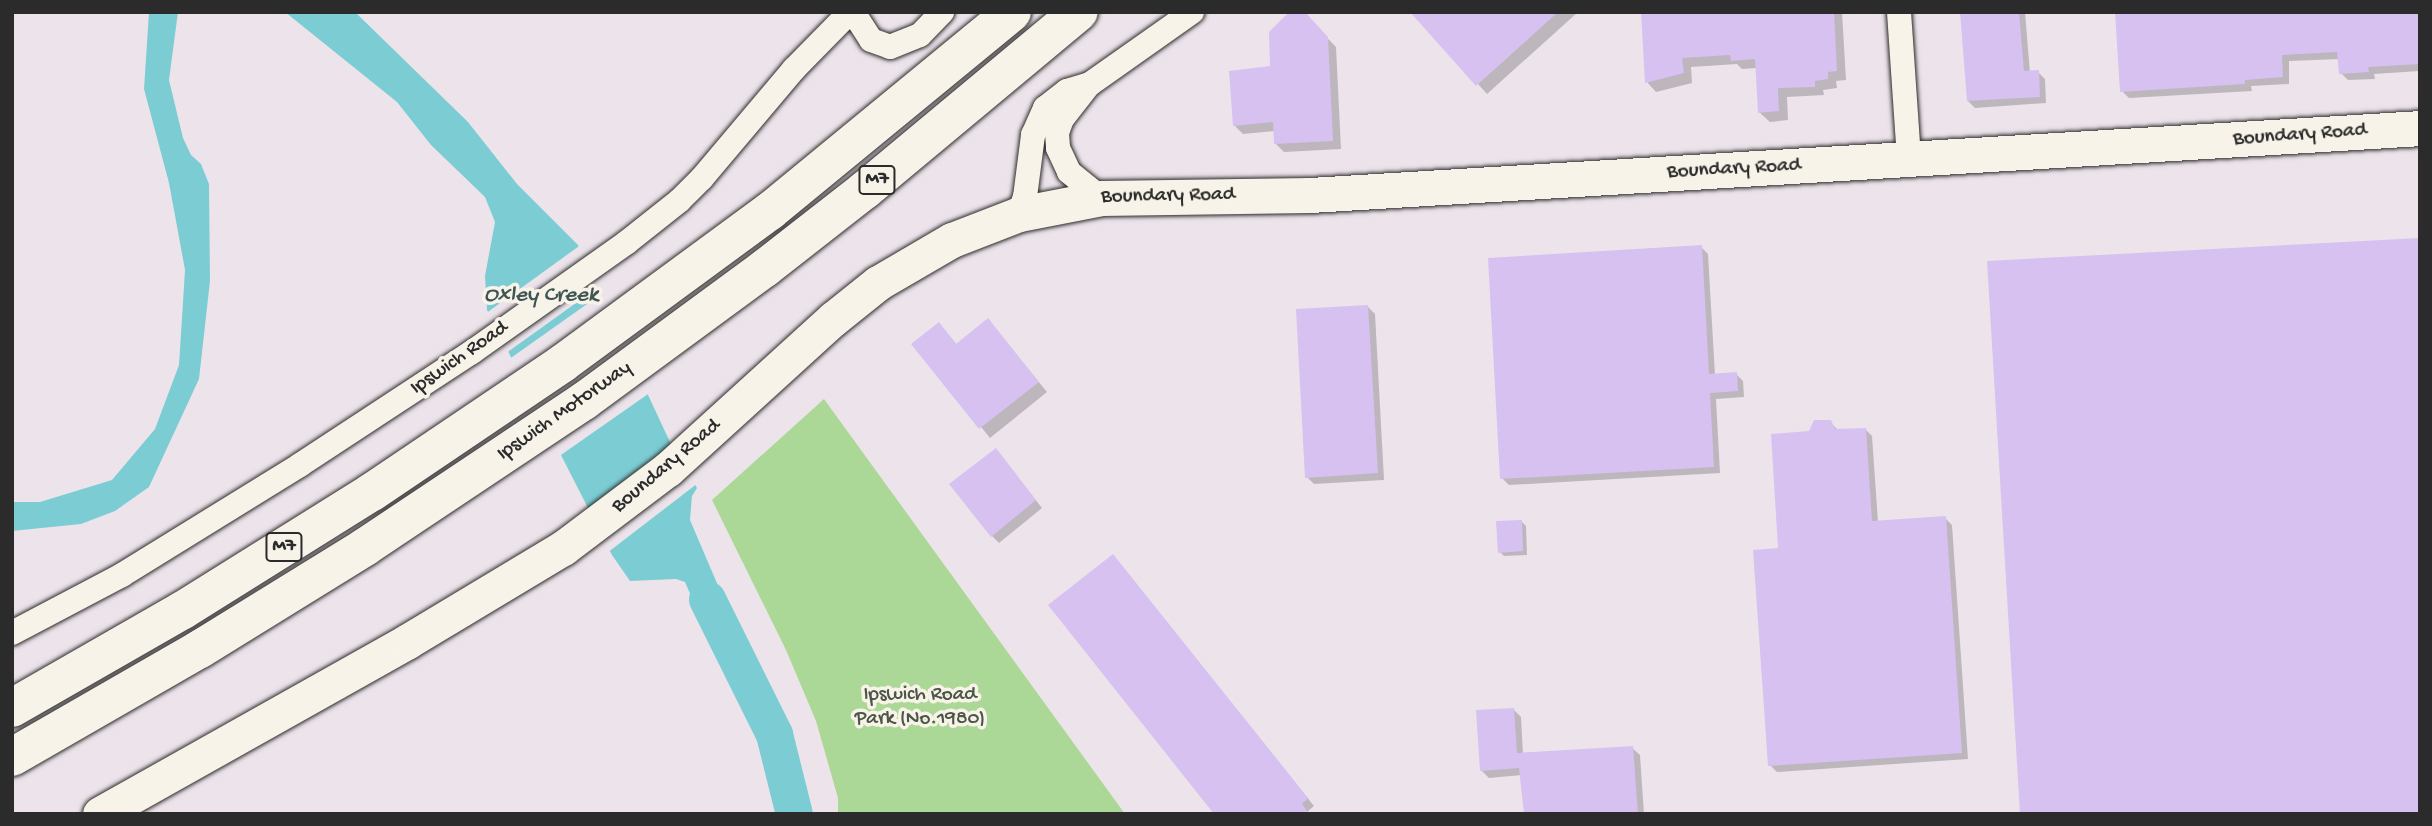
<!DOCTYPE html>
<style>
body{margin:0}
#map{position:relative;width:2432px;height:826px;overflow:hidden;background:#ede4eb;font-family:"Gochi Hand",sans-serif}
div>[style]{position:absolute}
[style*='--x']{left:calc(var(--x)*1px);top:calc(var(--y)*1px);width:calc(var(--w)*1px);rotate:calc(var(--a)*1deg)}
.green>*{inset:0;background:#abd896}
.water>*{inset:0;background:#7ccdd3}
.pier>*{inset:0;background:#ede4eb}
.shadow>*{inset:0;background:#0003}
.river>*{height:37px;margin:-18.5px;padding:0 18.5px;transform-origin:18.5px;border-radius:18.5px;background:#7ccdd3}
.building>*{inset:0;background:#d6c1f1}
.roads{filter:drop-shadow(0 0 2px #2b2b2b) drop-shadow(0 0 2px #2b2b2b)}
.street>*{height:24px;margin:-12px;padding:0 12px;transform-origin:12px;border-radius:12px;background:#f7f3e8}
.secondary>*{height:35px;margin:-17.5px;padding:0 17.5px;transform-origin:17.5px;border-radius:17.5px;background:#f7f3e8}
.highway>*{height:38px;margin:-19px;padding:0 19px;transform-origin:19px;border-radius:19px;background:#f7f3e8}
span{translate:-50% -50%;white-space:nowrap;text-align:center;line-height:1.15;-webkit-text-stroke:7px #f7f3e8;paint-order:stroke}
.shield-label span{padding:2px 5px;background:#f7f3e8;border:2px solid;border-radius:5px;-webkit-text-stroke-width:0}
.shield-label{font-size:19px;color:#2b2b2b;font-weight:700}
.street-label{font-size:21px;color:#2b2b2b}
.park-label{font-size:21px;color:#4b5646}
.water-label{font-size:23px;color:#3f5455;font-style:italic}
.frame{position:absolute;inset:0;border:14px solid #2b2b2b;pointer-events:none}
</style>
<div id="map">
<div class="green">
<div style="clip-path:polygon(824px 399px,1125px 814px,838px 814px,838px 798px,816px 721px,786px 650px,712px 500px)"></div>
</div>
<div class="water">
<div style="clip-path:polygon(149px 12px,178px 12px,169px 80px,183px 138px,191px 155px,201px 164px,209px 184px,210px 281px,199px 379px,149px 487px,115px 511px,81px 524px,12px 531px,12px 502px,40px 502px,112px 480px,155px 429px,179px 365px,185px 270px,169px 183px,144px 89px)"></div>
<div style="clip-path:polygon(285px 12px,355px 12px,468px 122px,517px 184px,578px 245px,670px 442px,697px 488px,692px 496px,690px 520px,740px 637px,715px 652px,685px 582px,676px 579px,630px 581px,612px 555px,487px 310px,485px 276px,495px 222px,485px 197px,431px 145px,397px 102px)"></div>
</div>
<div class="pier">
<div style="clip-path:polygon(582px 244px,601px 285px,505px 354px,485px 314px)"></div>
<div style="clip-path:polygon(604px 292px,651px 392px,558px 457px,508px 360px)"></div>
<div style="clip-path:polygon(674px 442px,698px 483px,607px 553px,585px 511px)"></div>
</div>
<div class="shadow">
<div style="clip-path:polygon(1302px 12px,1336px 47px,1341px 149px,1284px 152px,1275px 143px,1275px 131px,1243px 134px,1234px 125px,1272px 67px)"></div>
<div style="clip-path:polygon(1413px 12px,1578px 12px,1487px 94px)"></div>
<div style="clip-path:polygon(1643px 12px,1842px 12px,1846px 80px,1836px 81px,1837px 88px,1823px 90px,1824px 95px,1787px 97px,1788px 120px,1770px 122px,1760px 113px,1757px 68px,1742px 69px,1737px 64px,1691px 67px,1692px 83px,1656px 92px,1647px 82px)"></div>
<div style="clip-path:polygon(1962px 12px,2025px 12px,2030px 73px,2038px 72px,2045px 79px,2046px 103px,1975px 108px,1968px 101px)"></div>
<div style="clip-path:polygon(2420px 12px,2420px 71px,2374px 74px,2375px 79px,2348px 80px,2341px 73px,2340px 59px,2289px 61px,2289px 84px,2251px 86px,2252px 91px,2129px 98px,2122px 91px)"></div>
<div style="clip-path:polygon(1701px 247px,1708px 254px,1715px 375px,1736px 374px,1743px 381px,1744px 397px,1716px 399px,1720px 473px,1509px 485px,1502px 478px)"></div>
<div style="clip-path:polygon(1368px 307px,1375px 314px,1384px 480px,1314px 484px,1307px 477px)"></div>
<div style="clip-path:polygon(988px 320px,1047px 392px,990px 438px,914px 344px,948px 334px,957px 345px)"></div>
<div style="clip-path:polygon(1830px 422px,1837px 429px,1865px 429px,1872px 436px,1878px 522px,1945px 518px,1952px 525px,1968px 759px,1777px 772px,1770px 765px,1780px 550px,1810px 433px)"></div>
<div style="clip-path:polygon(996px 450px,1042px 508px,999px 543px,992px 536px)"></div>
<div style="clip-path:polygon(1521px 521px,1526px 526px,1527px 555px,1504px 556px,1500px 552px)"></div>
<div style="clip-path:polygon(1120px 564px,1314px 806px,1307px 812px,1309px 814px,1217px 814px)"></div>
<div style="clip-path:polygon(1514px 710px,1521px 717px,1523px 754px,1632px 748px,1640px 755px,1644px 814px,1526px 814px,1522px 775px,1489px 778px,1482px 771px)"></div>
</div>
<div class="river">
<div style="--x:707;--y:599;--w:151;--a:63.6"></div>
<div style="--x:774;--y:734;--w:82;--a:76"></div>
</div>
<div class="building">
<div style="clip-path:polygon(1289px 12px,1305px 12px,1328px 37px,1333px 141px,1274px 144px,1273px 122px,1233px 126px,1229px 71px,1270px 66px,1269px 32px)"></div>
<div style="clip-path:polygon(1410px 12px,1558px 12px,1476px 86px)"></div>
<div style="clip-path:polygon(1641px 12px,1834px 12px,1837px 71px,1828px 72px,1828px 79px,1815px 81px,1815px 87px,1778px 88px,1779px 111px,1758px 113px,1755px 59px,1731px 61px,1730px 55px,1682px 58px,1684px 73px,1645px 83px)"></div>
<div style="clip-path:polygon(1960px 12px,2019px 12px,2024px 71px,2039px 70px,2040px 97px,1967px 101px)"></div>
<div style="clip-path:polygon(2115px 12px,2420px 12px,2420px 64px,2368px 67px,2369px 72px,2339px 74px,2337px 52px,2282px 55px,2283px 77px,2245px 80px,2245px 84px,2120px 92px)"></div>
<div style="clip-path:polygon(2420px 238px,2420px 814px,2020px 814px,1987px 261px)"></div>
<div style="clip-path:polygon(1702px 245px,1709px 374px,1737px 372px,1738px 391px,1710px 393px,1714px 467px,1500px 479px,1488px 258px)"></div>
<div style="clip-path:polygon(1368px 305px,1378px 473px,1305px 478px,1296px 309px)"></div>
<div style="clip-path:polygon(988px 318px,1039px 382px,979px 429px,911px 344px,939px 322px,956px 344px)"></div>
<div style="clip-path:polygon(1814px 420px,1831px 420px,1835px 429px,1866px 428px,1872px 521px,1946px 516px,1962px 753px,1768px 766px,1753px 550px,1778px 548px,1771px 434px,1809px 431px)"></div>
<div style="clip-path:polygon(996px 448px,1036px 500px,991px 537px,949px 484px)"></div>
<div style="clip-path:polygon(1522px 520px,1523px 551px,1498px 553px,1496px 521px)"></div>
<div style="clip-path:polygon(1113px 554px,1308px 798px,1302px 804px,1309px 814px,1214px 814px,1048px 605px)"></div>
<div style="clip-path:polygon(1514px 708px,1517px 753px,1633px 746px,1638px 814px,1524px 814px,1519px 768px,1480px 771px,1476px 710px)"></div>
</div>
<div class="roads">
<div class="street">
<div style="--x:853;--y:12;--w:33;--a:57"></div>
<div style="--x:871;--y:40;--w:20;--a:20"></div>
<div style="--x:890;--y:47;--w:32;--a:-22"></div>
<div style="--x:920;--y:35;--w:32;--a:-46"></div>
<div style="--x:1899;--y:12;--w:147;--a:86.1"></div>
<div style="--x:1087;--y:87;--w:41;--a:128"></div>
<div style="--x:1062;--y:119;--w:15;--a:110"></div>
<div style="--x:1057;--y:133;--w:15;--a:86"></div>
<div style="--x:1058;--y:148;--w:26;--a:65"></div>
<div style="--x:1069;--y:172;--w:41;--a:39.1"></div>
<div style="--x:1019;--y:214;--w:18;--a:-71"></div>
<div style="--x:1025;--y:197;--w:63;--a:-82.6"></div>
<div style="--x:1033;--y:135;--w:30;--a:-66"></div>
<div style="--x:1045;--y:108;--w:28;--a:-38"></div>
<div style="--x:1067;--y:91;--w:24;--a:-17"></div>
<div style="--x:1090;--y:84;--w:125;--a:-35.2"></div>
<div style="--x:12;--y:633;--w:124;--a:-27.8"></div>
<div style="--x:122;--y:575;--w:209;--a:-31.7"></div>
<div style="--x:300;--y:465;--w:206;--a:-33.3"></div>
<div style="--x:472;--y:352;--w:189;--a:-35.3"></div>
<div style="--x:626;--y:243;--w:68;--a:-38.4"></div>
<div style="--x:679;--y:201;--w:33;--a:-45"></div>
<div style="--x:702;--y:178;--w:143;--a:-49.8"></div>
<div style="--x:794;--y:69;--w:80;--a:-45.5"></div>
</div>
<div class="secondary">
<div style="--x:100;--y:814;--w:353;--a:-29.3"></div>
<div style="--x:408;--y:641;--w:181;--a:-31"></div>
<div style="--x:563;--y:548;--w:131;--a:-37"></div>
<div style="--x:668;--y:469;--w:223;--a:-42.3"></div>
<div style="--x:833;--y:319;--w:58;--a:-38.7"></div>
<div style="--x:878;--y:283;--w:86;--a:-30.2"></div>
<div style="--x:952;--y:240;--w:72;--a:-21.2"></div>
<div style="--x:1019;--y:214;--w:84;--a:-11"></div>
<div style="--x:1101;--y:198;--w:209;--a:-0.8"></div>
<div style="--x:1310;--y:195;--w:1112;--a:-3.45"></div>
</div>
<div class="highway">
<div style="--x:12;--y:708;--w:197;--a:-29.8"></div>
<div style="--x:183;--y:610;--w:223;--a:-32"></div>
<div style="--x:372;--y:492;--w:230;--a:-34"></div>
<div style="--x:563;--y:363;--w:257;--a:-36.3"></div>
<div style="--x:770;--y:211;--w:313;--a:-39.4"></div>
<div style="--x:12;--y:757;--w:217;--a:-29.9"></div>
<div style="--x:200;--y:649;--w:194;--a:-31.7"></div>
<div style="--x:365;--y:547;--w:263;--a:-33.7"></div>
<div style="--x:584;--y:401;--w:225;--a:-36.3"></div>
<div style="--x:765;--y:268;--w:127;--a:-38"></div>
<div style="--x:865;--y:190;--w:278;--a:-39.8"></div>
</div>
</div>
<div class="shield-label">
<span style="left:877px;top:180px">M7</span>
<span style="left:284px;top:547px">M7</span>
</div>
<div class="street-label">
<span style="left:2300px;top:136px;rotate:-4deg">Boundary Road</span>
<span style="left:1734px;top:170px;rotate:-3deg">Boundary Road</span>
<span style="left:1168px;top:197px;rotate:-1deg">Boundary Road</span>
<span style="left:460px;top:359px;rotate:-35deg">Ipswich Road</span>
<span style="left:565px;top:412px;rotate:-35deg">Ipswich Motorway</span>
<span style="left:667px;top:467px;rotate:-40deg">Boundary Road</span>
</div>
<div class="park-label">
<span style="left:920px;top:708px">Ipswich Road<br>Park (No.1980)</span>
</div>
<div class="water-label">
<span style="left:541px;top:296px">Oxley Creek</span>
</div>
<div class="frame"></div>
</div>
